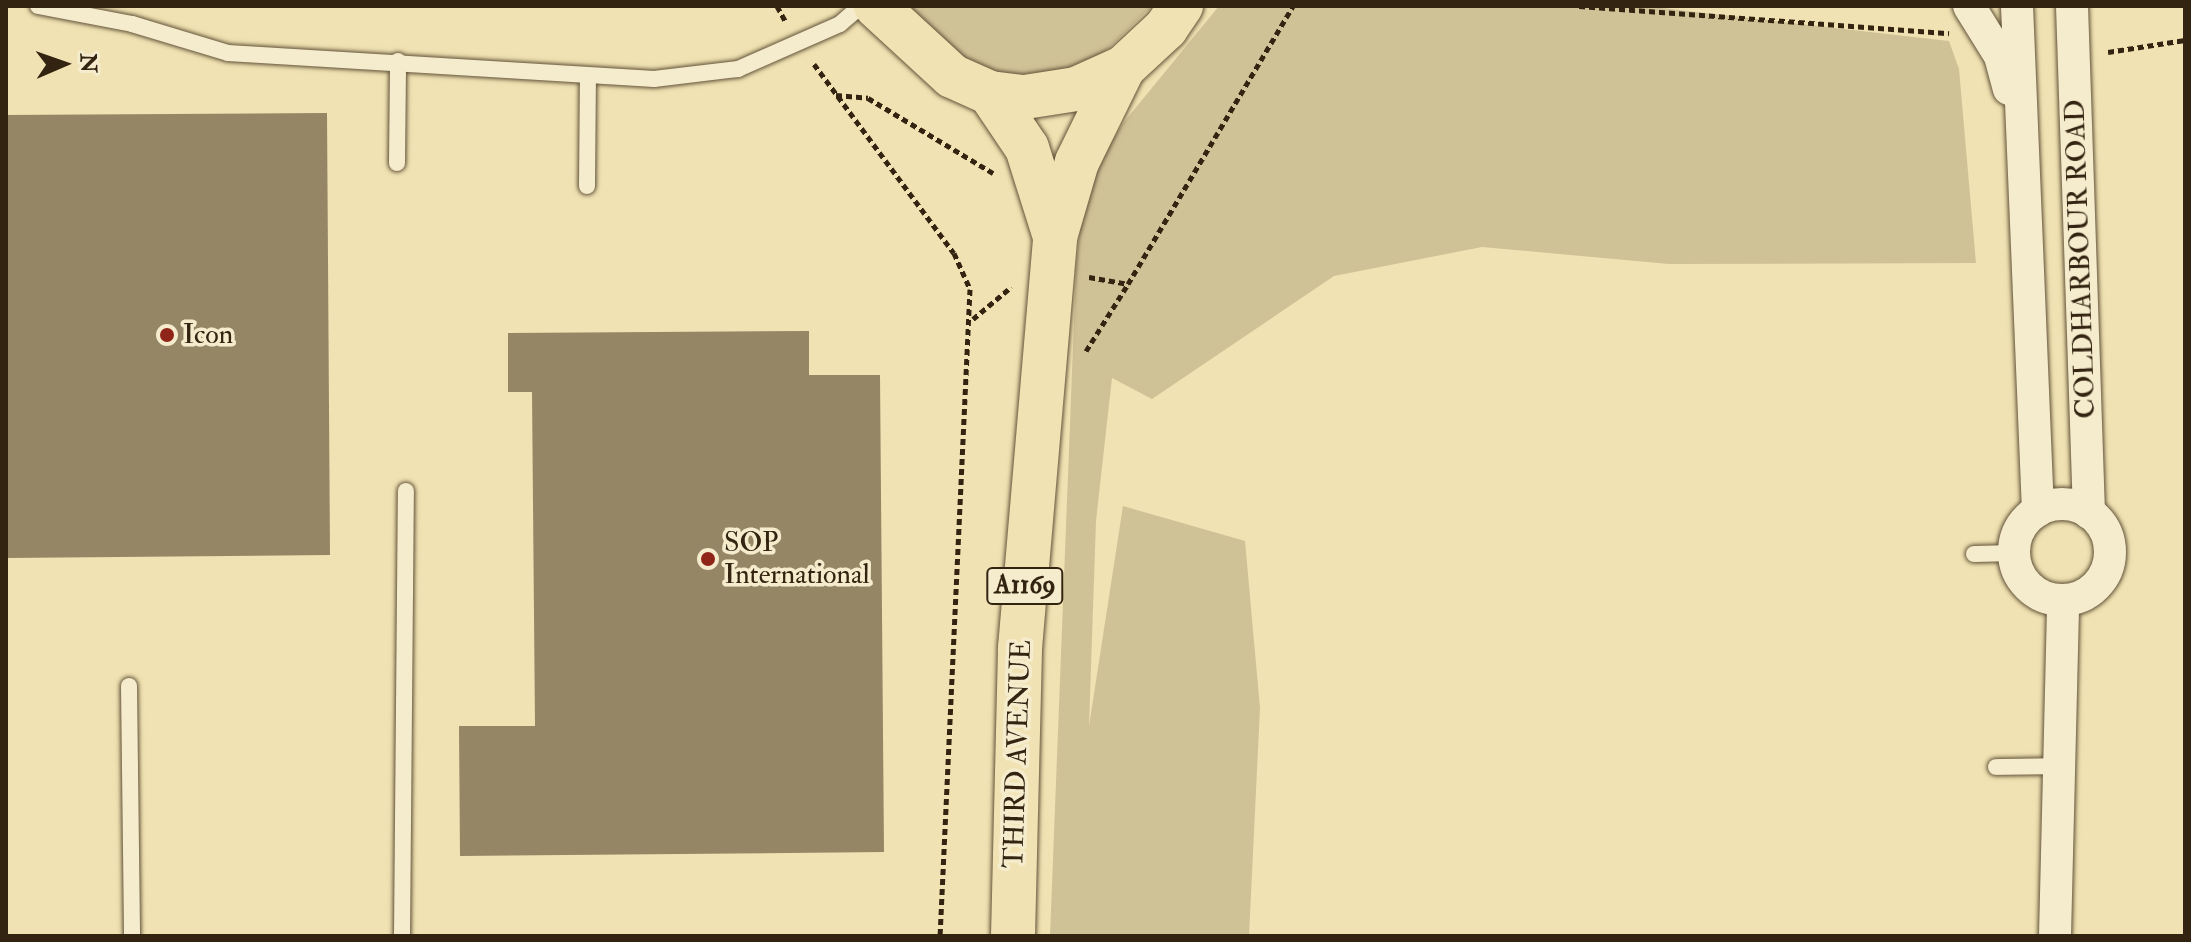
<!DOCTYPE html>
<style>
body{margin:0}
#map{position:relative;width:2191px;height:942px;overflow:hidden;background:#f0e2b2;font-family:"IM FELL Double Pica",serif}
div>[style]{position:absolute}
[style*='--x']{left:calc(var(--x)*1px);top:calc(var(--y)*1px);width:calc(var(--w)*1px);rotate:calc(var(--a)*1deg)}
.green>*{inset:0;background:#d0c297}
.building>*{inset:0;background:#958665}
.path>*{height:5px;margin-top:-2.5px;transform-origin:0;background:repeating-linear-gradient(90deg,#332311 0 6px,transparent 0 10px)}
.roads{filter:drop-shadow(0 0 2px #625339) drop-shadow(0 0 2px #625339)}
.service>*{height:16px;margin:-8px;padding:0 8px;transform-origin:8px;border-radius:8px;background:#f5eccd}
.minor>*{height:32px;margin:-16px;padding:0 16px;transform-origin:16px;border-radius:16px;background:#f5eccd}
.minor>.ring{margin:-16px;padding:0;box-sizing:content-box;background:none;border:32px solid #f5eccd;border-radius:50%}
.primary>*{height:44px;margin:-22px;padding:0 22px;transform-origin:22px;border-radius:22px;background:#f0e2b2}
.dots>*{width:22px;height:22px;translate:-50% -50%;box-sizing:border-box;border:4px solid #f5eccd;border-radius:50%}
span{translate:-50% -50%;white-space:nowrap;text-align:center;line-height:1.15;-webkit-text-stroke:7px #f5eccd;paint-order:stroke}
.shield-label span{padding:2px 6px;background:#f5eccd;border:2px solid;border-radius:6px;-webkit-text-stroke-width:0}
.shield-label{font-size:26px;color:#332311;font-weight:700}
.street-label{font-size:28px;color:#332311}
.poi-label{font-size:28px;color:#332311}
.left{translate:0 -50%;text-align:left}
.frame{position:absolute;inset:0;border:8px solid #332311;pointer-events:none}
.north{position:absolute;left:24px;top:24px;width:80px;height:80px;-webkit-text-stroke:6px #f5eccd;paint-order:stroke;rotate:88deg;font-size:22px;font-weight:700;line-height:32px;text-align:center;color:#332311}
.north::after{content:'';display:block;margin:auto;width:28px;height:36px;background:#332311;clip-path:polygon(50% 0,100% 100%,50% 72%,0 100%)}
</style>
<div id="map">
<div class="green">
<div style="clip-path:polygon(899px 6px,1152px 6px,1097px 59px,1060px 73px,1017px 75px,982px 70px,942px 52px)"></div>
<div style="clip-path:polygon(1219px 6px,1644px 6px,1949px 41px,1959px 69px,1976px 263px,1669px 264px,1482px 247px,1334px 276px,1152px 399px,1112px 378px,1096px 521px,1089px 726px,1123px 506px,1245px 541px,1260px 708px,1249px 936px,1050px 936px,1076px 270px,1084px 185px,1124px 122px)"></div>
</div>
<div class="building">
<div style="clip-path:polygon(327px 113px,330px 555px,6px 558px,6px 115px)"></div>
<div style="clip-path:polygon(809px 331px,809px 375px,880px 375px,884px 852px,460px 856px,459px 726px,535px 726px,532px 392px,508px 392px,508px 333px)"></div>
</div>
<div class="path">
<div style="--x:777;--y:6;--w:18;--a:61"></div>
<div style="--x:1579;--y:6;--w:371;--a:4.2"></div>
<div style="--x:2108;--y:52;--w:78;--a:-8.9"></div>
<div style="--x:814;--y:64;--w:235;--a:53.5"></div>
<div style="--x:954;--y:253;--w:39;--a:66"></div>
<div style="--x:970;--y:289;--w:648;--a:92.65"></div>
<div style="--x:836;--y:95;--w:32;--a:5"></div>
<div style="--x:868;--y:98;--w:146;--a:31"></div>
<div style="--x:1089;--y:277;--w:40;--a:10"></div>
<div style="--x:1128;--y:284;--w:323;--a:-59.3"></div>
<div style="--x:973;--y:319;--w:50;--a:-40.1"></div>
<div style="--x:1086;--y:351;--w:79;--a:-57.9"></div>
</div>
<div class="roads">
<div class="service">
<div style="--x:38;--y:6;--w:96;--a:10.8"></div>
<div style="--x:132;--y:24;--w:100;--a:16.8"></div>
<div style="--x:228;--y:53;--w:427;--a:3.5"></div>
<div style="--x:654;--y:79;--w:85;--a:-6.8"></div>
<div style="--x:738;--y:69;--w:111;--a:-23.8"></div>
<div style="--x:840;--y:24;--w:28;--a:-41"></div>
<div style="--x:397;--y:163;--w:102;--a:-89.4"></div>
<div style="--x:587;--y:186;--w:110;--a:-89.5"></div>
<div style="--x:1974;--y:554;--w:40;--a:-1.4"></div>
<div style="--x:129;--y:686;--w:250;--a:89.3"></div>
<div style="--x:1996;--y:767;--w:62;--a:-0.9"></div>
<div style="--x:402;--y:936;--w:445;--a:-89.5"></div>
</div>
<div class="minor">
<div style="--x:1969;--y:6;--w:59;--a:58.2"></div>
<div style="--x:2000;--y:56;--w:34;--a:75"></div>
<div style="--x:2017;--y:6;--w:505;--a:87.62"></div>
<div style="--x:2072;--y:6;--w:507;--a:88.08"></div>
<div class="ring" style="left:2014px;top:504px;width:64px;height:64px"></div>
<div style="--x:2055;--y:936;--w:336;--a:-88.6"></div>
</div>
<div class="primary">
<div style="--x:876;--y:6;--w:103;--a:42.6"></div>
<div style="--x:952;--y:76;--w:42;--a:24.1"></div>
<div style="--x:990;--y:93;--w:35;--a:7"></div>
<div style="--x:1025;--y:97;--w:52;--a:-8.9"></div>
<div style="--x:1076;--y:89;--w:51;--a:-24.1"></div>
<div style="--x:1123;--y:68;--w:59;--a:-42.9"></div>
<div style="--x:1166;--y:28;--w:27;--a:-56"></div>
<div style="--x:990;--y:93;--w:66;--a:56.1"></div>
<div style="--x:1027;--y:148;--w:93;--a:72.5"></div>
<div style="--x:1013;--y:936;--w:288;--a:-88.6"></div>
<div style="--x:1020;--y:648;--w:412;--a:-85.1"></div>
<div style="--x:1055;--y:237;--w:78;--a:-73.7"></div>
<div style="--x:1077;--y:162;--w:105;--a:-63.9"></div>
</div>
</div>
<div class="dots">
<div style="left:167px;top:335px;background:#8f2418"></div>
<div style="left:708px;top:559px;background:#8f2418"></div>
</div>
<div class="shield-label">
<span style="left:1025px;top:586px">A1169</span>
</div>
<div class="street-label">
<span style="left:2081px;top:259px;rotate:-92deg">COLDHARBOUR ROAD</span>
<span style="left:1018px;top:754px;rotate:-88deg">THIRD AVENUE</span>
</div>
<div class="poi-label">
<span class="left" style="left:183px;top:335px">Icon</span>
<span class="left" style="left:724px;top:559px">SOP<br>International</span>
</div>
<div class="frame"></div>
<div class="north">N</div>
</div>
